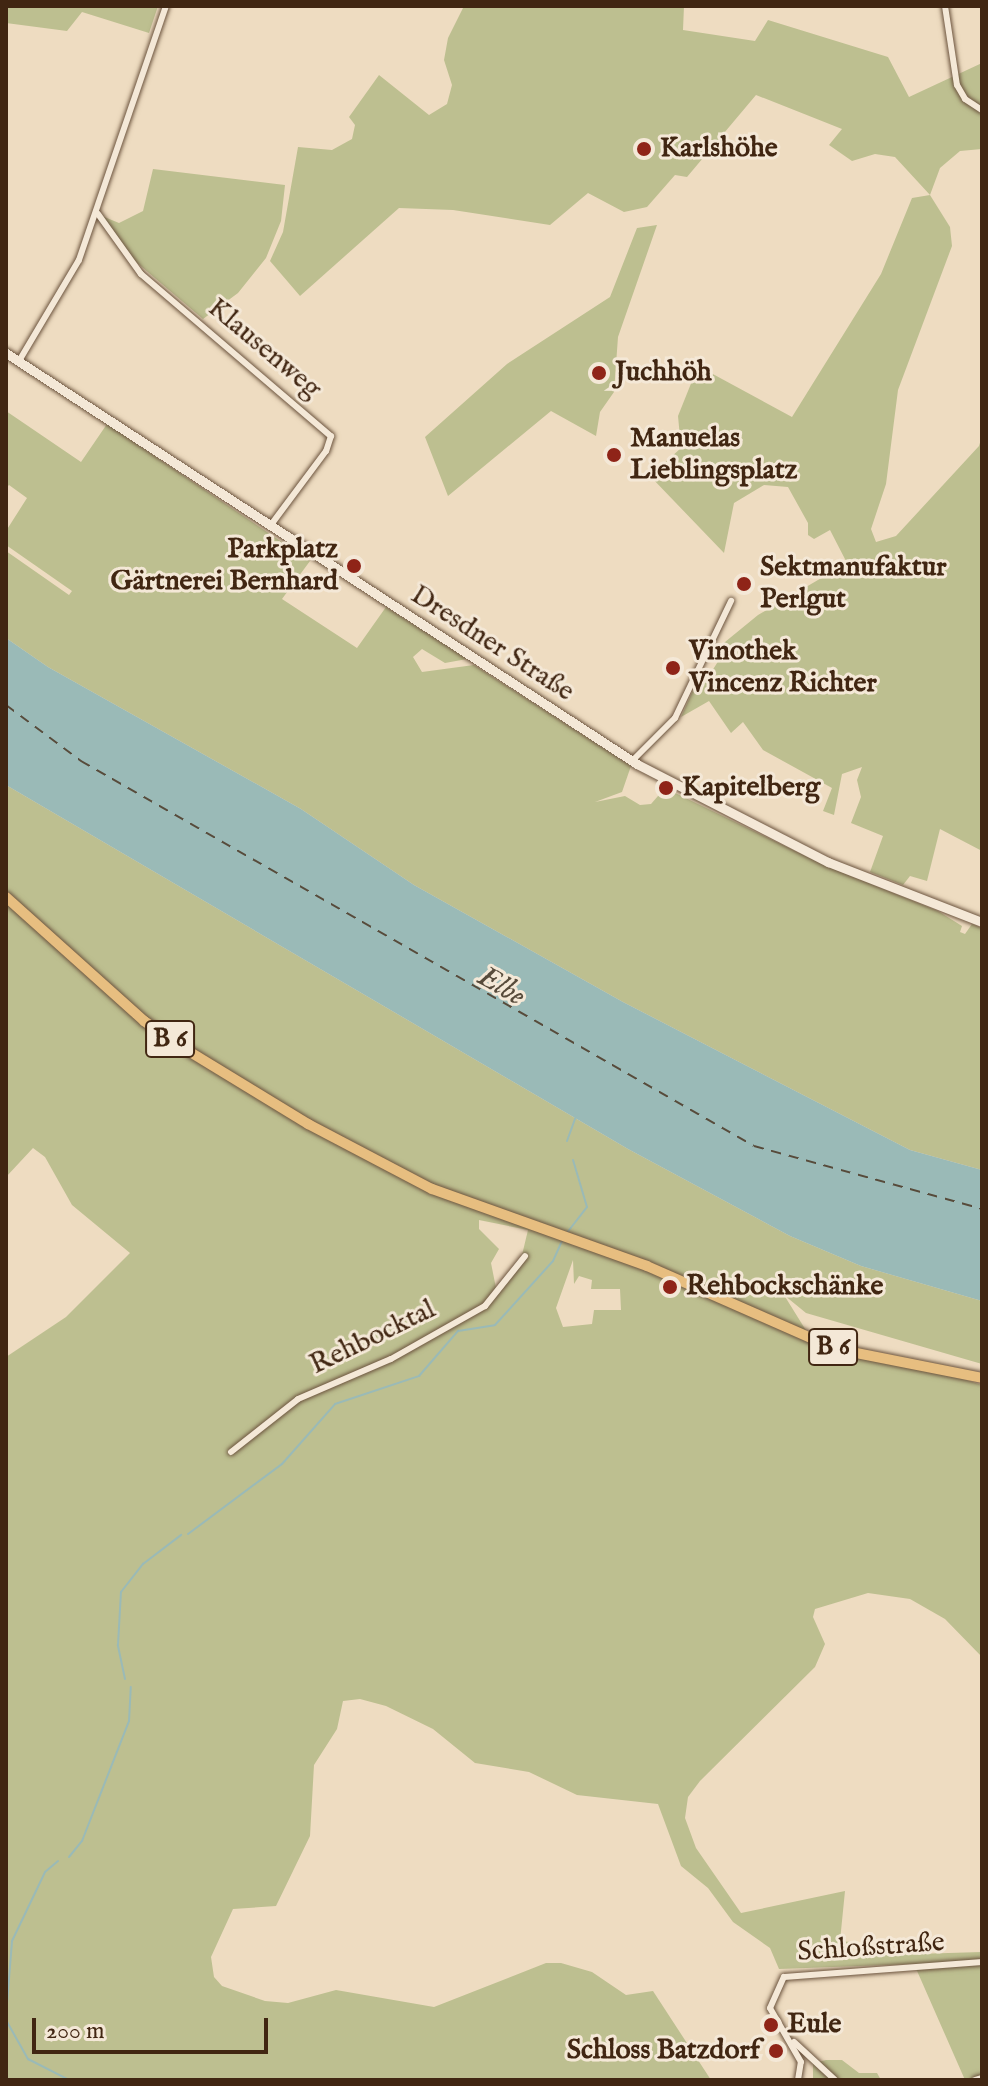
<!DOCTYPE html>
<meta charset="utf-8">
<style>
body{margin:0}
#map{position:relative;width:988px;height:2086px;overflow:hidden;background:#eedcc1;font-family:"IM FELL English",serif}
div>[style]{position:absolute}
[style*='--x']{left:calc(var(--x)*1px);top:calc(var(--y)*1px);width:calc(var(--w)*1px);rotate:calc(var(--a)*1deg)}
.green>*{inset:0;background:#bdbf90}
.water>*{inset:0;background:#9abab7}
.stream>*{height:2px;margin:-1px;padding:0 1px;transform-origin:1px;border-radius:1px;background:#9abab7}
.ferry>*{height:2px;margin-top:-1px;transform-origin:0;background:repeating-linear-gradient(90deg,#574b3b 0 10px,transparent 0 18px)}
.roads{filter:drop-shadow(0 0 2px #6c543e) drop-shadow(0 0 2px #6c543e)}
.street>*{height:6px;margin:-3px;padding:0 3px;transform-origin:3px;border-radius:3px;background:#f4e8d7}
.secondary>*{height:9px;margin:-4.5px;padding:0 4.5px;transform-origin:4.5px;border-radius:4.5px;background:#f4e8d7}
.primary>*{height:10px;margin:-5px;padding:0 5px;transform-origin:5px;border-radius:5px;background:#e7be80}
.dots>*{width:22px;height:22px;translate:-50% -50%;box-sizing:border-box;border:4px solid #f4e8d7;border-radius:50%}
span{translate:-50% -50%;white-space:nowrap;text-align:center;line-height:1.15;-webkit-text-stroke:6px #f4e8d7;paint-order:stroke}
.shield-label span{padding:2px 6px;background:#f4e8d7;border:2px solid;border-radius:6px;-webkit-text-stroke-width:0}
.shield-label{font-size:26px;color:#412612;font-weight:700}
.poi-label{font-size:28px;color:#412612;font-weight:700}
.left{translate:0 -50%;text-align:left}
.right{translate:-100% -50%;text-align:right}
.street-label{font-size:28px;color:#412612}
.water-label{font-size:30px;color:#574b3b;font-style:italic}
.frame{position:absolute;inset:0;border:8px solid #412612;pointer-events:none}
.scale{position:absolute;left:32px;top:2018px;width:236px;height:36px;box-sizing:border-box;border:4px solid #412612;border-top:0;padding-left:10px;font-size:24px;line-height:28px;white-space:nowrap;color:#412612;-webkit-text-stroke:6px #f4e8d7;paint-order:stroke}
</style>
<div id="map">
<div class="green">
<div style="clip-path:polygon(6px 6px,158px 6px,149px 33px,82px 12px,67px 31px,6px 23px)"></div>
<div style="clip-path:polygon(464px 6px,684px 6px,683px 30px,755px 41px,768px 20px,888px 57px,909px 97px,982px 63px,982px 149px,960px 151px,940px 168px,930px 195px,950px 227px,952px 246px,898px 390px,886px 484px,871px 529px,876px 542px,896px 536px,979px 446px,982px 436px,982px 851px,940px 829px,927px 881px,910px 876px,903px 885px,870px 872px,883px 836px,851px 823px,861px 797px,857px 780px,862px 767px,842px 774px,834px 815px,823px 811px,832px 788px,763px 750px,743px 722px,731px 733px,709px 701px,681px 717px,702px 670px,710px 674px,719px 660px,714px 651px,758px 615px,847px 563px,830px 530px,814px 539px,808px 535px,808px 523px,788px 487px,764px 485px,734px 503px,724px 553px,650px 476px,681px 448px,678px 416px,698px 366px,792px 417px,881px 274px,912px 198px,930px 195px,895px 157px,875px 154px,852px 161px,829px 145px,842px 129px,756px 95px,687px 177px,675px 175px,647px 207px,624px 212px,588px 193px,550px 225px,453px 210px,399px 208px,300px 296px,270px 261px,283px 232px,298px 147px,332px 150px,352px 139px,355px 125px,349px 117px,379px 75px,429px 115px,447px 104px,452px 85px,444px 60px,448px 38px)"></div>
<div style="clip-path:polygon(153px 169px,285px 185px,281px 221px,266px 258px,238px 293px,203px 319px,122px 250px,102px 216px,119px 223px,143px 211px)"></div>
<div style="clip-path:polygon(657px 225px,618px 337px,614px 392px,600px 412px,596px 436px,551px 411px,448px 496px,425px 437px,507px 364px,610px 297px,637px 228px)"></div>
<div style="clip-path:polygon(6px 411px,81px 462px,107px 424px,310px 561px,282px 599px,357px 648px,386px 607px,467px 659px,445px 663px,422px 649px,413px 657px,422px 672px,474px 665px,631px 766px,622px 792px,595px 802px,625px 796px,640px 805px,651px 804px,665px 788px,826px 866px,938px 911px,962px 926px,960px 932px,965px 934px,972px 924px,982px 928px,982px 1170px,910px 1150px,623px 1002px,414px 885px,301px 809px,48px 667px,6px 638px,6px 551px,69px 595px,72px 591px,6px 545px,6px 531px,27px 498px,9px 485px,6px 488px)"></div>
<div style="clip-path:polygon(evenodd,6px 785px,628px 1149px,790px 1236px,861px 1266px,982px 1301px,982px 1364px,806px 1313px,784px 1295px,820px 1353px,931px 1369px,982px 1385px,982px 1657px,945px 1619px,910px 1599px,868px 1593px,815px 1609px,813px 1617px,825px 1644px,815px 1667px,700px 1781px,688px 1797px,685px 1818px,696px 1848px,741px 1913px,845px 1891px,840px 1941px,850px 1942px,852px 1954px,878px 1949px,881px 1955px,982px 1952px,982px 2076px,965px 2080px,914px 1964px,779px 1969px,770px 1948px,733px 1922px,708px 1888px,681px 1866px,658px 1804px,577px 1795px,529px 1772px,475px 1763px,433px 1729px,386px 1706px,360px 1699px,343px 1701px,337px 1729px,314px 1765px,310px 1836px,276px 1906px,233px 1909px,211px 1957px,214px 1977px,222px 1986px,265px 2001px,288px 2003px,336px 1990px,434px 2007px,546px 1963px,561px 1963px,592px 1972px,626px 1995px,653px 1991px,711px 2080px,6px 2080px,6px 1357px,66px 1317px,130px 1253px,72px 1205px,45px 1157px,33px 1148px,6px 1177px,6px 785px,479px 1220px,528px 1230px,522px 1255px,496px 1288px,491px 1263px,499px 1249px,479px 1229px,479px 1220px,6px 785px,573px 1260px,574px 1284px,579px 1276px,592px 1280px,591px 1289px,620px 1289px,621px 1310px,594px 1310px,592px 1324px,563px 1327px,556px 1308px,573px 1260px)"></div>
<div style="clip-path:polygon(826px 2060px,842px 2060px,859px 2073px,877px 2073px,881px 2080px,813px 2080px,813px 2063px)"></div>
</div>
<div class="water">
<div style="clip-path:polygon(6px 638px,48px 667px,301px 809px,414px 885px,623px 1002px,910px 1150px,982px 1170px,982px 1301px,861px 1266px,790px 1236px,628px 1149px,6px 785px)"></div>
</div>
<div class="stream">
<div style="--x:567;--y:1141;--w:27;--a:-70"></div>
<div style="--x:566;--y:1234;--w:34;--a:-52"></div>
<div style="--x:587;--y:1207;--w:49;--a:-106.6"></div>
<div style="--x:188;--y:1534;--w:117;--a:-36.7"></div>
<div style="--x:282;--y:1464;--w:80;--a:-48.5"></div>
<div style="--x:335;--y:1404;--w:89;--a:-18.4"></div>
<div style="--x:419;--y:1376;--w:60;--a:-49.1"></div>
<div style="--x:458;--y:1331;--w:37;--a:-9"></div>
<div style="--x:495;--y:1325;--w:86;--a:-47.8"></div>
<div style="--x:553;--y:1261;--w:24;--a:-66"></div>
<div style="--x:125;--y:1679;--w:35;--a:-102"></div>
<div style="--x:118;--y:1645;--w:53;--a:-86.8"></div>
<div style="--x:121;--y:1592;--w:36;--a:-52"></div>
<div style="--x:143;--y:1564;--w:48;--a:-37.3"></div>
<div style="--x:69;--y:1857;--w:21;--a:-51"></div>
<div style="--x:82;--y:1841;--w:129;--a:-68.6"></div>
<div style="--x:129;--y:1721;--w:34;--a:-87"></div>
<div style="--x:6;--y:2016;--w:75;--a:-85.4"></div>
<div style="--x:12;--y:1941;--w:76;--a:-64.4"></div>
<div style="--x:45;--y:1872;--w:17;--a:-40"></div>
<div style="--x:6;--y:2020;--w:45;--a:60.6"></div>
<div style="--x:28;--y:2059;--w:46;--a:27.1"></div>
</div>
<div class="ferry">
<div style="--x:6;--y:705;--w:94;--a:36.7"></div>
<div style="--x:81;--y:761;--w:775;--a:29.77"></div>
<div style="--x:754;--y:1146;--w:237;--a:15.4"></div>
</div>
<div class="roads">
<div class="street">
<div style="--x:945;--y:6;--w:80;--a:81.4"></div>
<div style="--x:957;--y:85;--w:16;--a:60"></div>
<div style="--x:965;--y:99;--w:20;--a:33"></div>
<div style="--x:98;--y:214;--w:74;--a:54.4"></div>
<div style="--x:141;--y:274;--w:250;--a:40.5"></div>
<div style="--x:331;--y:436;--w:16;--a:108"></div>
<div style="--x:326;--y:451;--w:94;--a:126.7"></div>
<div style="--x:19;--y:361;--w:117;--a:-59.3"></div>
<div style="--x:79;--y:260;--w:268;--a:-71.1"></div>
<div style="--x:632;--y:761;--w:61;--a:-45"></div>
<div style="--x:675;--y:718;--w:130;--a:-64.4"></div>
<div style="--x:231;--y:1452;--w:85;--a:-38.3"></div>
<div style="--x:298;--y:1399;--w:101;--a:-23.3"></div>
<div style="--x:391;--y:1359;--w:108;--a:-29.4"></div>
<div style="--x:485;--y:1306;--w:64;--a:-51.3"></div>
<div style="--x:794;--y:2042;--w:56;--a:42.8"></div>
<div style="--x:798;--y:2080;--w:18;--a:-81"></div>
<div style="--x:801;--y:2062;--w:62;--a:-119.9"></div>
<div style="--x:770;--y:2008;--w:34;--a:-66"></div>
<div style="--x:784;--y:1977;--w:199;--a:-4.3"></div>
<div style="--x:975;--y:2080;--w:7;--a:-16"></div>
</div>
<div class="secondary">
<div style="--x:6;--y:353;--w:753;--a:33.08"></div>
<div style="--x:637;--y:764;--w:215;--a:27.2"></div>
<div style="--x:828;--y:862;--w:165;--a:21.3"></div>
</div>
<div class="primary">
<div style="--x:6;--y:897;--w:186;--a:41.9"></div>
<div style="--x:144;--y:1021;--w:46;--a:34.4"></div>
<div style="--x:182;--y:1047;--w:148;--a:31.4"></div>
<div style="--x:308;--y:1124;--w:140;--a:27.7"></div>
<div style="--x:432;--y:1189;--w:228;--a:19.7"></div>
<div style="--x:647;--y:1266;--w:206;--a:23.7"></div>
<div style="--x:836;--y:1349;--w:149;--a:11.2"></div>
</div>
</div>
<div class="dots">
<div style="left:644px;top:149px;background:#8f2418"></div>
<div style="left:599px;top:373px;background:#8f2418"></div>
<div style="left:614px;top:455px;background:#8f2418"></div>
<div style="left:354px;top:566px;background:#8f2418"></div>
<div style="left:744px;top:584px;background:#8f2418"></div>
<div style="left:673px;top:668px;background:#8f2418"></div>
<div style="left:666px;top:788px;background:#8f2418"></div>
<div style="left:670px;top:1287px;background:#8f2418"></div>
<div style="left:771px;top:2025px;background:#8f2418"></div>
<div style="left:776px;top:2051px;background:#8f2418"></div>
</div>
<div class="shield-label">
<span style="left:170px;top:1039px">B 6</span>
<span style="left:833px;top:1347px">B 6</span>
</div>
<div class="poi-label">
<span class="left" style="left:660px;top:149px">Karlshöhe</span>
<span class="left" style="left:615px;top:373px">Juchhöh</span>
<span class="left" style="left:630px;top:455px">Manuelas<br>Lieblingsplatz</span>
<span class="right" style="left:338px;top:566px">Parkplatz<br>Gärtnerei Bernhard</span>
<span class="left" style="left:760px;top:584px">Sektmanufaktur<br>Perlgut</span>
<span class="left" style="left:689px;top:668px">Vinothek<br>Vincenz Richter</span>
<span class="left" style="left:682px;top:788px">Kapitelberg</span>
<span class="left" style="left:686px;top:1287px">Rehbockschänke</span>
<span class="left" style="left:787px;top:2025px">Eule</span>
<span class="right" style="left:760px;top:2051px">Schloss Batzdorf</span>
</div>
<div class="street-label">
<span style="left:264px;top:349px;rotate:40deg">Klausenweg</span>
<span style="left:492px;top:644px;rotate:33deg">Dresdner Straße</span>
<span style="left:373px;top:1338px;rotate:-26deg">Rehbocktal</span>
<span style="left:871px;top:1948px;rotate:-4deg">Schloßstraße</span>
</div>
<div class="water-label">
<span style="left:501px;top:987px;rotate:30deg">Elbe</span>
</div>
<div class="frame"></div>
<div class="scale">200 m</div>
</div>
